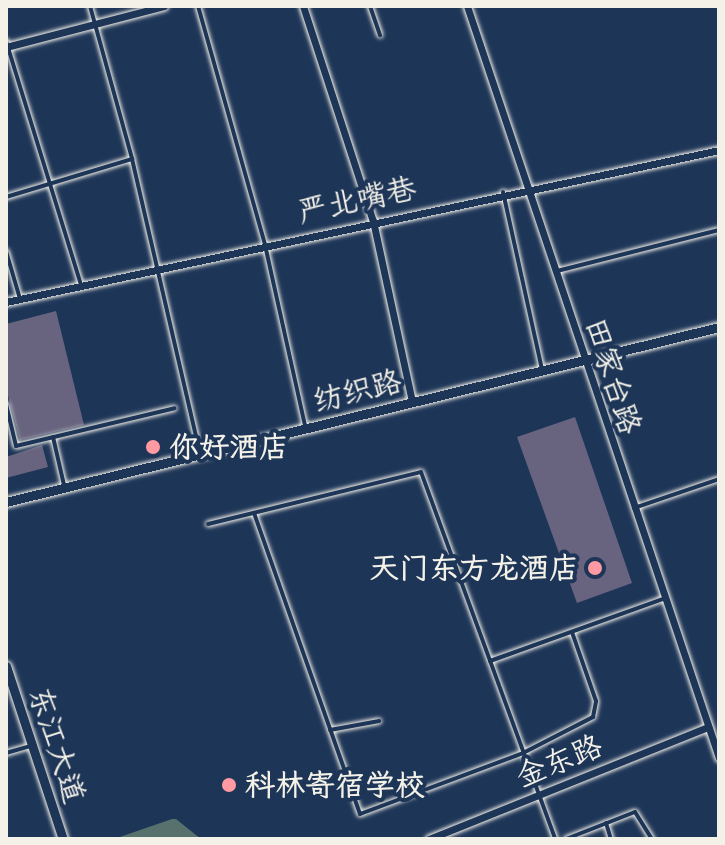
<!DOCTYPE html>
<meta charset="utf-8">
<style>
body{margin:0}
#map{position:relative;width:725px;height:845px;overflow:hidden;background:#1d3557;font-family:Sriracha,"LXGW WenKai TC",sans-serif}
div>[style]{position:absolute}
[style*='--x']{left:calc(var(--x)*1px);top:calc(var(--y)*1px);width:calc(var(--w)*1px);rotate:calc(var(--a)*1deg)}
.green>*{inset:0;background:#59716d}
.building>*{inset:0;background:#686480}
.roads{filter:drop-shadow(0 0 2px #f4f1e8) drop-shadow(0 0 2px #f4f1e8)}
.service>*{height:4px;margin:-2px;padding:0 2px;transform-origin:2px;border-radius:2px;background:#1d3557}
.minor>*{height:7px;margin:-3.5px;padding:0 3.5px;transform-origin:3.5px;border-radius:3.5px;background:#1d3557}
.tertiary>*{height:9px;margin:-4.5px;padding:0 4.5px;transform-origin:4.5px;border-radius:4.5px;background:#1d3557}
.dots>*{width:22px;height:22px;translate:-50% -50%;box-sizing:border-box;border:4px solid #1d3557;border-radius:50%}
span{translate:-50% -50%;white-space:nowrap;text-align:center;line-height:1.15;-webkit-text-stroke:8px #1d3557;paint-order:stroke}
.street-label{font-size:30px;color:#f4f1e8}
.poi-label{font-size:30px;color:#f4f1e8;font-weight:700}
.left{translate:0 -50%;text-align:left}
.right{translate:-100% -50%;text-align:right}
.frame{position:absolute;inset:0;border:8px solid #f4f1e8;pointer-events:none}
</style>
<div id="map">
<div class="green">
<div style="clip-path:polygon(176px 819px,201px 839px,114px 839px,172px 819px)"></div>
</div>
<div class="building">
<div style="clip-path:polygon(56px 311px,84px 425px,20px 440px,6px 388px,6px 324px)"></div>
<div style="clip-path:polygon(575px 417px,632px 583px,577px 603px,517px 437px)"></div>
<div style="clip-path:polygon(42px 445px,48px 467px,6px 478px,6px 457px)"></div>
</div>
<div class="roads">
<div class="service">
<div style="--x:90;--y:6;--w:159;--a:74.6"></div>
<div style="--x:198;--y:6;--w:248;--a:74.3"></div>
<div style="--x:265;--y:245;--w:185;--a:77.5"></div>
<div style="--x:370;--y:6;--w:31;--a:71"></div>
<div style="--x:6;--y:41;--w:255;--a:72.9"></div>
<div style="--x:503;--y:192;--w:181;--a:77.6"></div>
<div style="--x:6;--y:197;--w:132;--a:-16.8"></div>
<div style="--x:132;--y:159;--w:302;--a:77"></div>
<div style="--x:6;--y:251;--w:50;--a:73.7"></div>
<div style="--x:557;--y:271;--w:167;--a:-14.2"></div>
<div style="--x:6;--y:404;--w:43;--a:76.6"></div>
<div style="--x:16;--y:446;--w:163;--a:-13.4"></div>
<div style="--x:53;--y:437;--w:49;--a:77.1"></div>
<div style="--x:634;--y:508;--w:90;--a:-18.8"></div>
<div style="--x:254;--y:513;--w:319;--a:70.6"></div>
<div style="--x:360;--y:814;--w:174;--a:-20.5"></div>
<div style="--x:523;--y:753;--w:79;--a:-27.2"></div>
<div style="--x:593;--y:717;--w:16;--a:-79"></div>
<div style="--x:596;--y:701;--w:73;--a:-109.2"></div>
<div style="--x:208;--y:524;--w:219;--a:-13.7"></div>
<div style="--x:421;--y:472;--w:391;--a:69.9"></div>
<div style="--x:490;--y:661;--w:184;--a:-19.7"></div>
<div style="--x:330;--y:730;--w:50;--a:-10.4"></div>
<div style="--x:6;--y:753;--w:25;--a:-16"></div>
<div style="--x:606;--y:823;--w:17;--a:73"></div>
<div style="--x:566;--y:839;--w:74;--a:-21.4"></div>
<div style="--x:635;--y:812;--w:32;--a:58"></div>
</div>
<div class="minor">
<div style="--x:303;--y:6;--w:226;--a:72"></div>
<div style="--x:373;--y:221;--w:185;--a:77.8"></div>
<div style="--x:467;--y:6;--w:793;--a:71.47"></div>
<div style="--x:6;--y:47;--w:163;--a:-14.5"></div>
<div style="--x:6;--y:302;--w:729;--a:-12.03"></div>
<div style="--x:429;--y:839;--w:301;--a:-21.9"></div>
</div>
<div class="tertiary">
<div style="--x:6;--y:502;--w:734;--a:-13.79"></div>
<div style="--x:6;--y:666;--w:182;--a:71.8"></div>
</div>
</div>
<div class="dots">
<div style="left:153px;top:447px;background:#ff9aa2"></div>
<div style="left:595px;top:568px;background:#ff9aa2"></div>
<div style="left:229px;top:785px;background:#ff9aa2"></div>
</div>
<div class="street-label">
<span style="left:357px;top:200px;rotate:-12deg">严北嘴巷</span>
<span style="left:613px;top:376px;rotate:72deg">田家台路</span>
<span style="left:357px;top:391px;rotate:-14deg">纺织路</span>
<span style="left:57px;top:745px;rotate:72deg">东江大道</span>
<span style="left:559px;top:761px;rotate:-22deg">金东路</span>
</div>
<div class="poi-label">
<span class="left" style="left:169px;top:447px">你好酒店</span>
<span class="right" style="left:579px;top:568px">天门东方龙酒店</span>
<span class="left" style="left:245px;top:785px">科林寄宿学校</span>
</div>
<div class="frame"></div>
</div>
